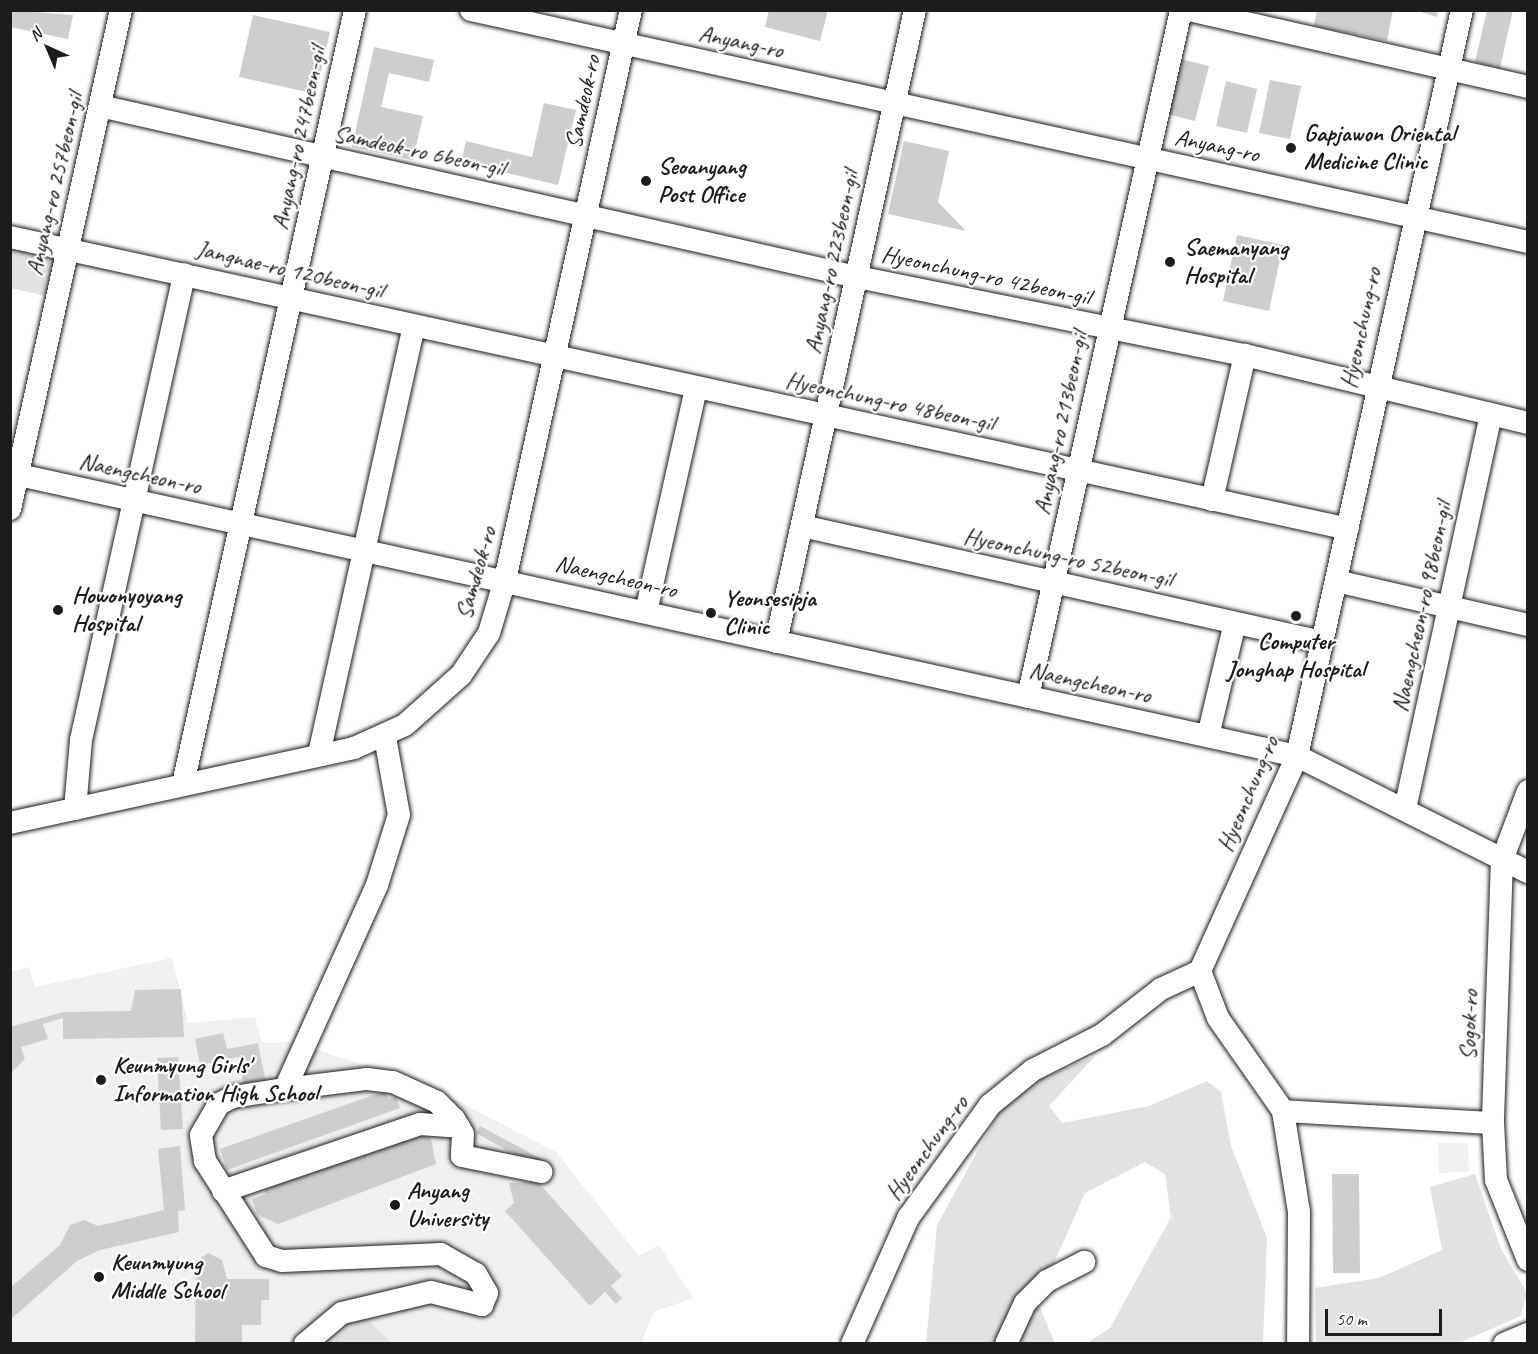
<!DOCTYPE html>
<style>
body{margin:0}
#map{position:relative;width:1538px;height:1354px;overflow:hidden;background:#fff;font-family:Caveat,sans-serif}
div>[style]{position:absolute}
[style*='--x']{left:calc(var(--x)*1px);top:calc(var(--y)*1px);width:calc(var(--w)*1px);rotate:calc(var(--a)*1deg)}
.built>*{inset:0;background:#f0f0f0}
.green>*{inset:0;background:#e2e2e2}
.building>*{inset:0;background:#cecece}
.roads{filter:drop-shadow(0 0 2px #1c1c1c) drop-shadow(0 0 2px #1c1c1c)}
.minor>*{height:22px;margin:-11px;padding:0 11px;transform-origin:11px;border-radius:11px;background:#fff}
.dots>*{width:16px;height:16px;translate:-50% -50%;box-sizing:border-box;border:3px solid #fff;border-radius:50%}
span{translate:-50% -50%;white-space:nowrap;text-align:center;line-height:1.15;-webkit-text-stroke:4.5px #fff;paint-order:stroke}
.street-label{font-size:24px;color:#1c1c1c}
.poi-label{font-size:24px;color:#1c1c1c;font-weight:700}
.left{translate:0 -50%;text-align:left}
.frame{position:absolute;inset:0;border:12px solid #1c1c1c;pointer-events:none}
.north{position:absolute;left:18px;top:18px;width:60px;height:60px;-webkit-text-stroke:4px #fff;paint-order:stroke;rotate:316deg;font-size:16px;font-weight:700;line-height:24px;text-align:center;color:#1c1c1c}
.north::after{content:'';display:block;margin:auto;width:21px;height:27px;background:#1c1c1c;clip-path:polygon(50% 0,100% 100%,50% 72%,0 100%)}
.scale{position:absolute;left:1325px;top:1309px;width:117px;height:27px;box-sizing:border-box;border:3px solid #1c1c1c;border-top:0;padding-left:8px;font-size:18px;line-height:21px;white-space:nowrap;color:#1c1c1c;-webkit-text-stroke:4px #fff;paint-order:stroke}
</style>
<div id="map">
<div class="built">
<div style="clip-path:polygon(172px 958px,188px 1023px,255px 1017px,262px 1042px,293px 1042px,430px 1087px,556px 1152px,639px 1256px,659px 1245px,693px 1298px,654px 1312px,641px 1343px,11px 1343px,10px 972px,29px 967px,35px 987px)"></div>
<div style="clip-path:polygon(1438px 1143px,1468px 1143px,1469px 1172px,1439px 1173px)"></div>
</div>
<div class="green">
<div style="clip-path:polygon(11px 245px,61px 256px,51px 297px,11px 288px)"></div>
<div style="clip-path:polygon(1095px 1056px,1049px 1106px,1062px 1123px,1149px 1106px,1207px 1081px,1221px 1092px,1231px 1146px,1267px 1238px,1263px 1343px,1087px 1343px,1110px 1328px,1171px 1217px,1165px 1174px,1145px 1162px,1085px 1193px,1037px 1301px,1055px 1343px,926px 1344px,937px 1225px,1010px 1092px)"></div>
<div style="clip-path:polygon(1475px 1174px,1501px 1249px,1527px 1293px,1521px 1316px,1459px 1343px,1316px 1343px,1315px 1288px,1379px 1278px,1442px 1250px,1430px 1187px)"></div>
<div style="clip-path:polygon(361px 1314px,392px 1343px,330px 1344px)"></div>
</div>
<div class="building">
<div style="clip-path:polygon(10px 10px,73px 15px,68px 39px,10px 27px)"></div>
<div style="clip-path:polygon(769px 10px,828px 10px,820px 41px,765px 27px)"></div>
<div style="clip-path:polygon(1317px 10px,1393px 10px,1387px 41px,1314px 26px)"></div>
<div style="clip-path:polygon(1414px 10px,1438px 10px,1437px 17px)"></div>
<div style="clip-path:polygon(1487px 10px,1513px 10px,1500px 68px,1475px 62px)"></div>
<div style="clip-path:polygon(253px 15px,330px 32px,316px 94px,239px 77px)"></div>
<div style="clip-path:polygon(374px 47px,434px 60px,429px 82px,389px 73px,381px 107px,423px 116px,413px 160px,352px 147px)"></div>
<div style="clip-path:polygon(1181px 59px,1209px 66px,1195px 121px,1167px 114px)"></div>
<div style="clip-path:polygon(1270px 80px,1301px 86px,1290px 139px,1259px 133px)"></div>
<div style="clip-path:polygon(1226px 81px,1257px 89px,1247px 133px,1216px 126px)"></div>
<div style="clip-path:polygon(544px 103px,576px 110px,558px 185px,461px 162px,466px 141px,532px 157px)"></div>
<div style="clip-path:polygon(904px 141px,949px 151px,938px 202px,966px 231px,888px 214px)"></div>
<div style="clip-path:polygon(1237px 235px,1283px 245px,1269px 311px,1223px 301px)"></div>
<div style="clip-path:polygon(181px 989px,184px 1037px,63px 1039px,63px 1018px,43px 1024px,48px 1039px,21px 1047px,25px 1059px,10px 1074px,10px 1027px,63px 1012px,131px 1011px,135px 990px)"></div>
<div style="clip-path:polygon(223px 1033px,227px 1049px,258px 1043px,267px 1088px,245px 1092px,238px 1057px,200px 1065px,195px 1039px)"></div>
<div style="clip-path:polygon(178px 1057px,183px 1129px,161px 1130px,157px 1058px)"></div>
<div style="clip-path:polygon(385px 1091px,389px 1099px,396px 1097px,400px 1108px,227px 1170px,220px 1149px)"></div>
<div style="clip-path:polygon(480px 1126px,543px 1160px,539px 1168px,476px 1133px)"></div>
<div style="clip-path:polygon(423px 1135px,431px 1139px,436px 1164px,278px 1224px,257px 1214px,252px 1199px,266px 1194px,264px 1189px)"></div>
<div style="clip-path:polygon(180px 1146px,185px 1210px,178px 1211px,179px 1232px,100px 1250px,77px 1261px,10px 1320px,10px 1288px,60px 1245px,70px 1225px,84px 1220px,98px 1226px,164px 1210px,158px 1149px)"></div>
<div style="clip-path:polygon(1332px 1174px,1359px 1174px,1360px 1273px,1333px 1273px)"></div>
<div style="clip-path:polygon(538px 1182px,622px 1276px,611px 1286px,622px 1298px,616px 1304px,605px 1292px,590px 1306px,505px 1211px,514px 1203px,509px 1183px)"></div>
<div style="clip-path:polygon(208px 1253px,222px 1260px,227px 1279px,269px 1279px,269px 1300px,261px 1300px,261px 1325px,242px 1325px,242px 1344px,195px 1344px,196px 1261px)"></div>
</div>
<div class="roads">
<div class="minor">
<div style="--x:471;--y:10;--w:1082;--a:12.38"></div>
<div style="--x:1189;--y:10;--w:348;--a:12.8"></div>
<div style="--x:100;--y:106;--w:776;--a:12.73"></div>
<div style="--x:857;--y:277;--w:396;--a:11.4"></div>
<div style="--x:1245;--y:355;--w:291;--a:13.5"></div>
<div style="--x:10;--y:237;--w:1369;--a:12.31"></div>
<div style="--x:10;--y:473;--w:1318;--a:12.4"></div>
<div style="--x:1297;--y:756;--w:258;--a:26.7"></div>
<div style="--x:1212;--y:500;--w:149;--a:-77.2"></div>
<div style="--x:10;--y:509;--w:511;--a:-77.46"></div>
<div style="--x:802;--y:526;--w:533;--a:12.58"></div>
<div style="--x:1336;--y:581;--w:197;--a:12.9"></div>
<div style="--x:646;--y:612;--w:230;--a:-77.4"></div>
<div style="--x:776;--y:642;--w:647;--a:-77.6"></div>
<div style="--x:1028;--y:697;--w:704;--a:-77.44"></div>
<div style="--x:1208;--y:736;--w:116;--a:-76.6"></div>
<div style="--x:319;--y:754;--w:437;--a:-77.5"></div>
<div style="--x:183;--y:784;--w:793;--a:-77.47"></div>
<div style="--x:1528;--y:791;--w:74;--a:110.6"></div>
<div style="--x:1502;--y:860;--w:263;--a:92"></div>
<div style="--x:1493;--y:1123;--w:57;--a:87"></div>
<div style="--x:1496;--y:1180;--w:86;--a:68.2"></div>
<div style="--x:75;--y:809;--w:69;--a:-85"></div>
<div style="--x:81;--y:740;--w:477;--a:-77.5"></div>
<div style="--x:1405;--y:809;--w:403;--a:-77.7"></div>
<div style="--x:10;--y:823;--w:352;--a:-12.3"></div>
<div style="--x:354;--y:748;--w:56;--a:-24.3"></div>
<div style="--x:405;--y:725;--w:75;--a:-41.8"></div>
<div style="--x:461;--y:675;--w:50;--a:-56.3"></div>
<div style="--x:489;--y:633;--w:55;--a:-73.2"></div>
<div style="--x:505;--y:580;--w:584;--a:-77.54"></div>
<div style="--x:1200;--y:971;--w:50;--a:69"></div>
<div style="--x:1218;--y:1018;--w:113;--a:55"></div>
<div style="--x:1283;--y:1111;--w:102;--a:81"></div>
<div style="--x:1299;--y:1212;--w:132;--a:90.4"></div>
<div style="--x:285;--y:1089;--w:224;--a:-65.7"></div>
<div style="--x:377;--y:885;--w:73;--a:-72.6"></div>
<div style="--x:399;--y:815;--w:79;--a:-100.2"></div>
<div style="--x:1283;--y:1111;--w:210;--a:3.3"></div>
<div style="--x:223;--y:1191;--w:208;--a:-18.8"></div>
<div style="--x:420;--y:1124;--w:39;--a:4"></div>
<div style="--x:305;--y:1344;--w:48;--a:-40"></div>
<div style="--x:342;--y:1313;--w:91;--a:-13.3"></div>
<div style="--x:431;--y:1292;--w:53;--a:14.3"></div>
<div style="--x:482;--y:1305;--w:13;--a:-67"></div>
<div style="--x:487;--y:1293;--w:22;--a:-120"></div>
<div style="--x:476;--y:1274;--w:40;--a:-150.3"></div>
<div style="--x:441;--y:1254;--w:159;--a:177.5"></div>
<div style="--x:282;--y:1261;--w:17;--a:-163"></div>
<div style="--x:266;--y:1256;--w:113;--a:-122.7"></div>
<div style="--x:205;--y:1161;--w:26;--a:-99"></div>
<div style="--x:201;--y:1135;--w:36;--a:-60"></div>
<div style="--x:219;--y:1104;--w:16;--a:-27"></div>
<div style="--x:233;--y:1097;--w:53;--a:-8.7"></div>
<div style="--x:285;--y:1089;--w:83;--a:-7"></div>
<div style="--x:367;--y:1079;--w:26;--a:7"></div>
<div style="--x:393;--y:1082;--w:48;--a:24.4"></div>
<div style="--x:437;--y:1102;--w:24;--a:45"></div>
<div style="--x:454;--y:1119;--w:17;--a:59"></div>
<div style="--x:463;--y:1134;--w:22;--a:93"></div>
<div style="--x:462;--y:1156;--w:81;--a:11.4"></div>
<div style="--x:852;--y:1344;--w:138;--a:-66"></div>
<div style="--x:908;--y:1218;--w:140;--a:-54"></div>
<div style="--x:990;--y:1105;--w:55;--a:-39.1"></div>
<div style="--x:1033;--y:1070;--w:77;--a:-26.9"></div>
<div style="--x:1102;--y:1035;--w:75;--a:-37.9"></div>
<div style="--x:1161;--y:989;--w:43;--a:-24.8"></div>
<div style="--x:1200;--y:971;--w:236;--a:-65.7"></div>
<div style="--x:1297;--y:756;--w:764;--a:-77.53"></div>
<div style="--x:1006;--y:1344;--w:45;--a:-65.1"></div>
<div style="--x:1025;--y:1303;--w:31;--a:-45"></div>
<div style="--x:1047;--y:1281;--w:42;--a:-27.2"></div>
<div style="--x:1504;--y:1344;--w:26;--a:-23"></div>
</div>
</div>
<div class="dots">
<div style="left:1291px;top:148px;background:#1c1c1c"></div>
<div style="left:646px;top:181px;background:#1c1c1c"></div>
<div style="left:1170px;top:262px;background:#1c1c1c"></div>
<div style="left:58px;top:610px;background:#1c1c1c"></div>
<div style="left:711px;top:613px;background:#1c1c1c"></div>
<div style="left:1296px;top:616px;background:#1c1c1c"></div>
<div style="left:101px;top:1080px;background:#1c1c1c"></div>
<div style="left:395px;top:1205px;background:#1c1c1c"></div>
<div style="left:99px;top:1277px;background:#1c1c1c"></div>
</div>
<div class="street-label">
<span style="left:741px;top:42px;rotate:12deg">Anyang-ro</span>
<span style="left:583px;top:102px;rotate:-78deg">Samdeok-ro</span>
<span style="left:299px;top:138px;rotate:-78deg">Anyang-ro 247beon-gil</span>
<span style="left:1217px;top:146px;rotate:12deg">Anyang-ro</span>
<span style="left:419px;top:151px;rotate:12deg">Samdeok-ro 6beon-gil</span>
<span style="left:55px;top:184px;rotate:-77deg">Anyang-ro 257beon-gil</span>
<span style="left:832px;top:262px;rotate:-78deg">Anyang-ro 223beon-gil</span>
<span style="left:290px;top:270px;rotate:13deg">Jangnae-ro 120beon-gil</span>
<span style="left:986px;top:276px;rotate:12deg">Hyeonchung-ro 42beon-gil</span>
<span style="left:1361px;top:328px;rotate:-78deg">Hyeonchung-ro</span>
<span style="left:890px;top:402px;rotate:12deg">Hyeonchung-ro 48beon-gil</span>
<span style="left:1061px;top:423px;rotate:-78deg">Anyang-ro 213beon-gil</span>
<span style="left:140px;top:474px;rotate:12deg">Naengcheon-ro</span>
<span style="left:1068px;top:558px;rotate:12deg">Hyeonchung-ro 52beon-gil</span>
<span style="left:476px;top:573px;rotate:-74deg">Samdeok-ro</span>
<span style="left:616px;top:577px;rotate:13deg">Naengcheon-ro</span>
<span style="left:1422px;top:607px;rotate:-78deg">Naengcheon-ro 98beon-gil</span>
<span style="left:1090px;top:683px;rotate:12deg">Naengcheon-ro</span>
<span style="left:1248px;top:794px;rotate:-67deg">Hyeonchung-ro</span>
<span style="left:1469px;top:1025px;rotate:-88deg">Sogok-ro</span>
<span style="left:927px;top:1148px;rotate:-54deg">Hyeonchung-ro</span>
</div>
<div class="poi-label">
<span class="left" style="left:1304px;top:148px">Gapjawon Oriental<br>Medicine Clinic</span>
<span class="left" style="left:658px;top:181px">Seoanyang<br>Post Office</span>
<span class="left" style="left:1184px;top:262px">Saemanyang<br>Hospital</span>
<span class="left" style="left:72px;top:610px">Howonyoyang<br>Hospital</span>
<span class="left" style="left:724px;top:613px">Yeonsesipja<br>Clinic</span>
<span style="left:1296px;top:656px">Computer<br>Jonghap Hospital</span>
<span class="left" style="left:113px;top:1080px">Keunmyung Girls'<br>Information High School</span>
<span class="left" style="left:407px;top:1205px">Anyang<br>University</span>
<span class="left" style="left:111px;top:1277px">Keunmyung<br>Middle School</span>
</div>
<div class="frame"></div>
<div class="north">N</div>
<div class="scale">50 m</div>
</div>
